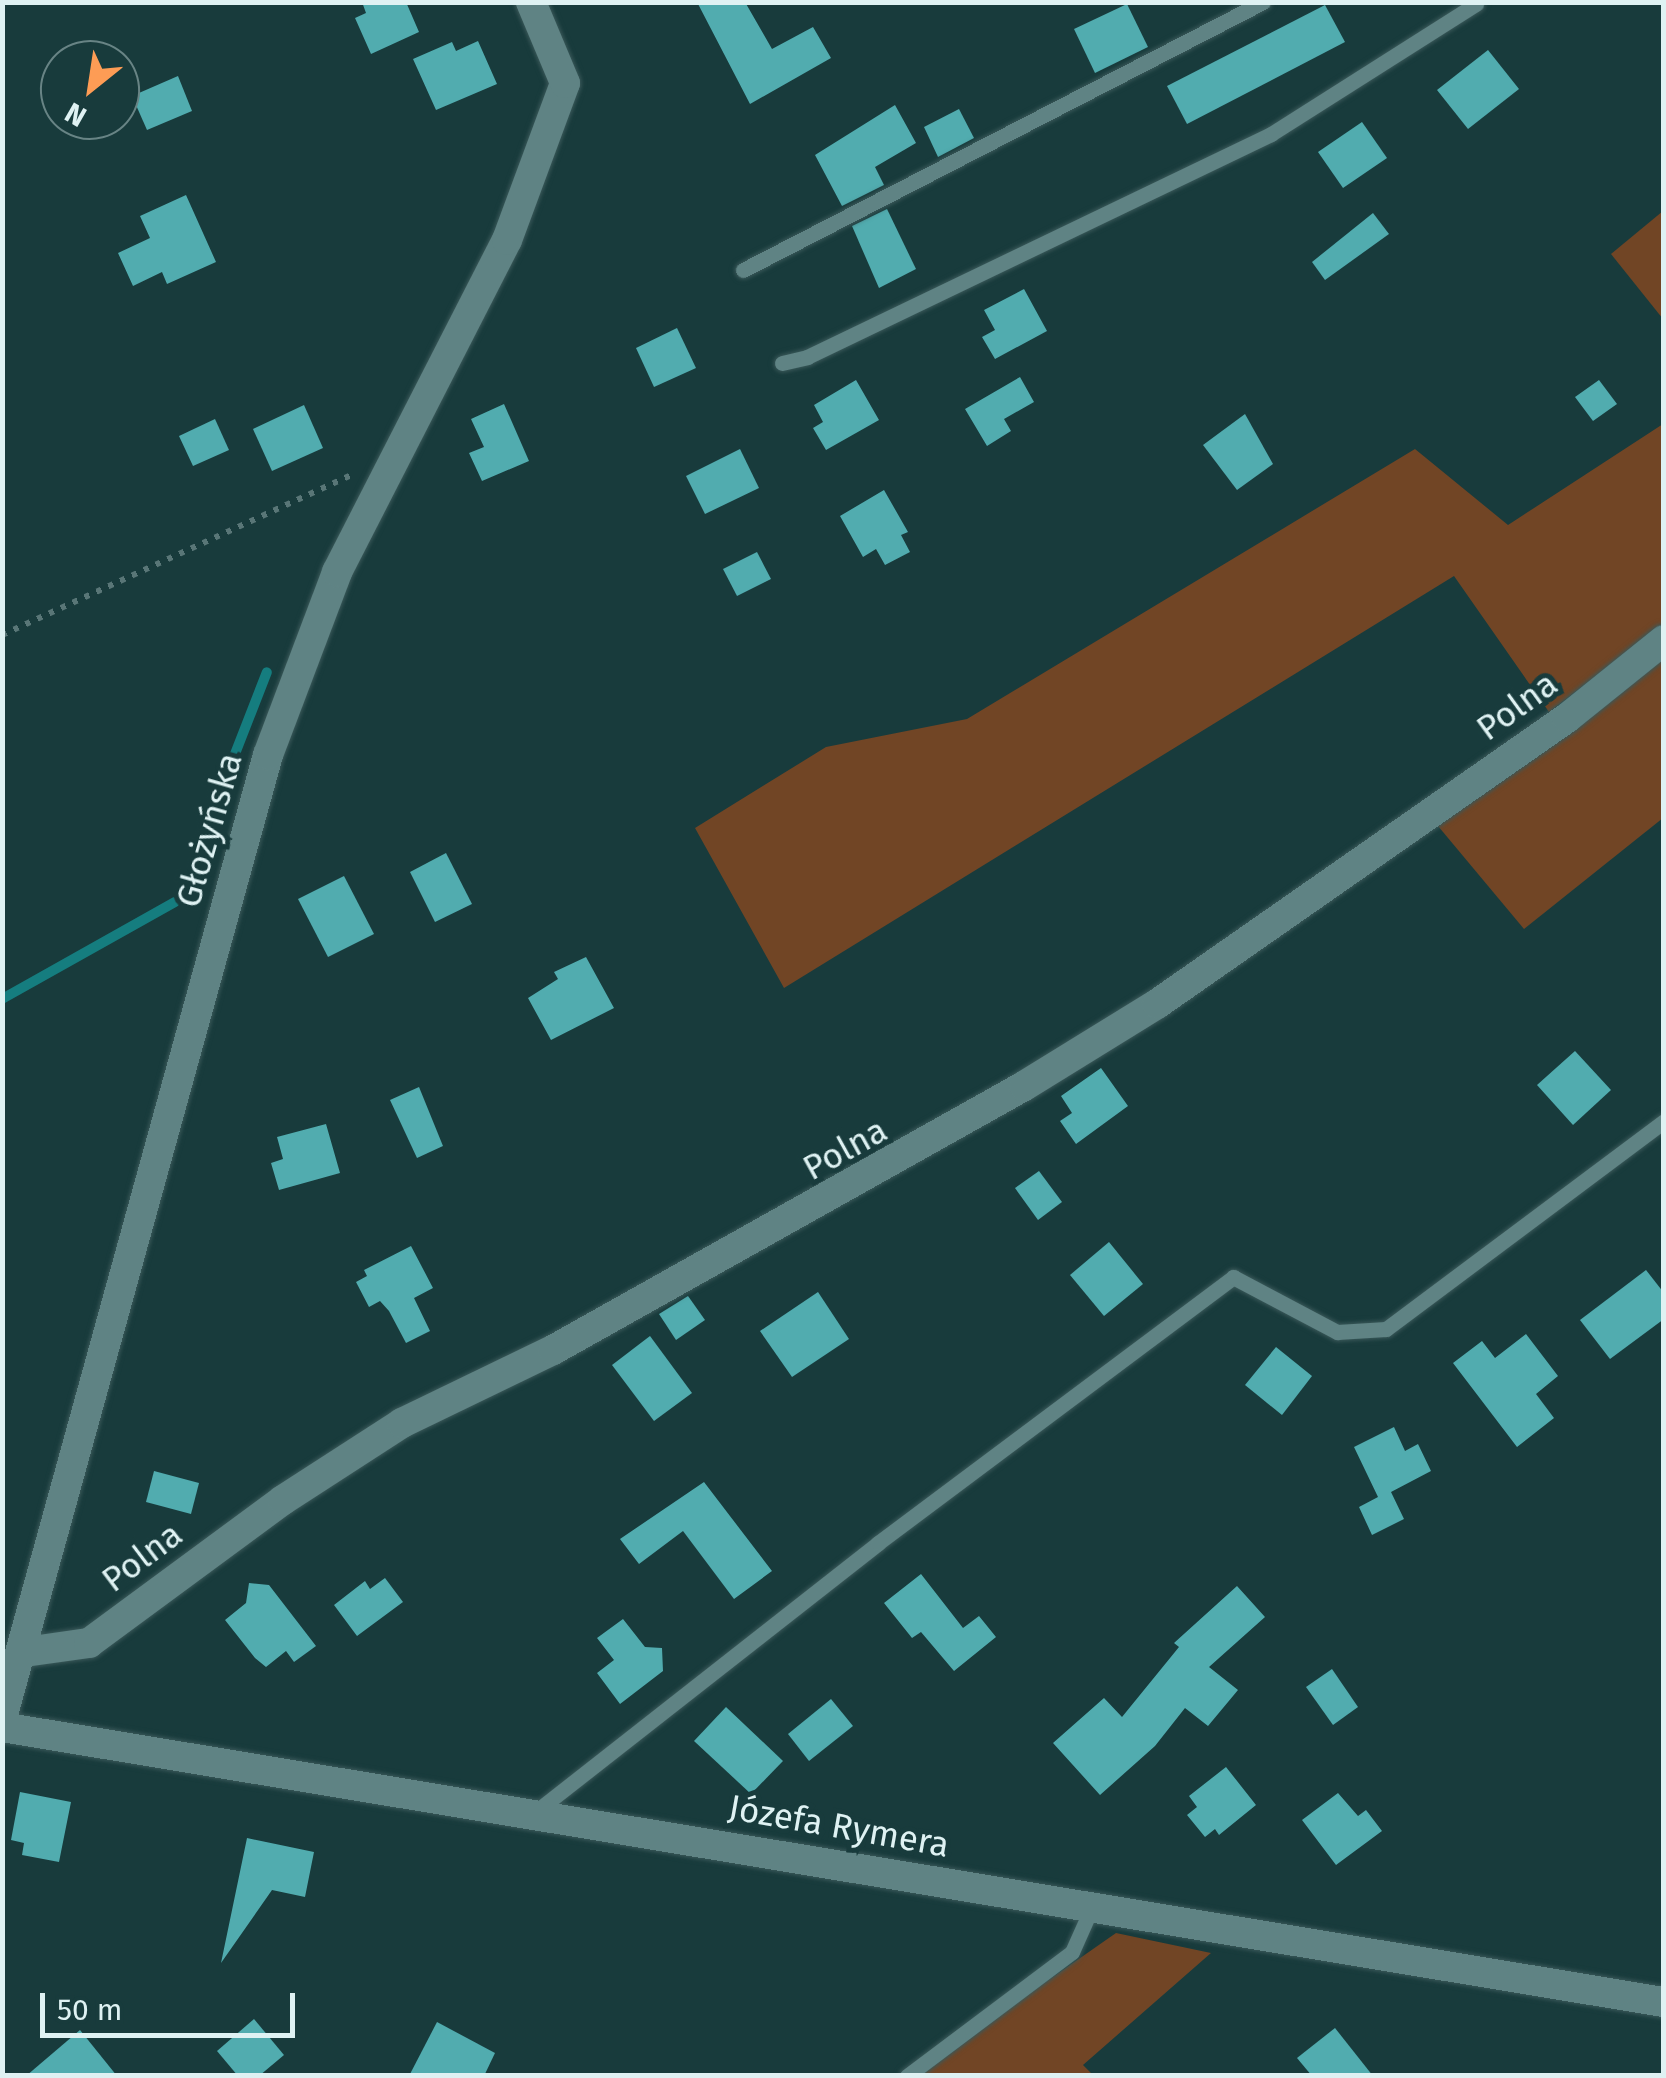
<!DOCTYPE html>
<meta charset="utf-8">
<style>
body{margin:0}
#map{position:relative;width:1666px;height:2078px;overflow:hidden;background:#183b3c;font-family:"Fira Sans",sans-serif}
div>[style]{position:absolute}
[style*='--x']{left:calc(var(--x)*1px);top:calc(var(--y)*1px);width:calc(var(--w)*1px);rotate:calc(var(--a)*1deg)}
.green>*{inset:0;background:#714525}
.stream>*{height:10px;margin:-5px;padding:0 5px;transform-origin:5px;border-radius:5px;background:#157d7f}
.building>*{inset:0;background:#51acaf}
.path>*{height:6px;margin-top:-3px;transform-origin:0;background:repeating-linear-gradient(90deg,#597677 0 5px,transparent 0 13px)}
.roads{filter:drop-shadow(0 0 2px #3a5859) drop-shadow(0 0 2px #3a5859)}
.service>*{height:15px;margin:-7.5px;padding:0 7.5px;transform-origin:7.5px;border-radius:7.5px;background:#5f8384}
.minor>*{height:30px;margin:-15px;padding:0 15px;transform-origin:15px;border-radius:15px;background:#5f8384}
.tertiary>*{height:30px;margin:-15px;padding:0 15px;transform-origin:15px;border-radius:15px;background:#5f8384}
span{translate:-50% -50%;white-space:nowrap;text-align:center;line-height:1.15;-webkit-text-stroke:10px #183b3c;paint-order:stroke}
.street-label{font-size:35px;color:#dff2f3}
.frame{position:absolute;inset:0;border:5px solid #dff2f3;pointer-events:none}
.north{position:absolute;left:40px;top:40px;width:100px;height:100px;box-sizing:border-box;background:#183b3c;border:2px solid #688485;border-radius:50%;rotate:210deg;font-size:28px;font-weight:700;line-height:40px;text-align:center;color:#dff2f3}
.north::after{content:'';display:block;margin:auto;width:35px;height:45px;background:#fd9c55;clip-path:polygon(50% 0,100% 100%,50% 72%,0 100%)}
.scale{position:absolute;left:40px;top:1993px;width:255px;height:45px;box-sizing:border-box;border:5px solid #dff2f3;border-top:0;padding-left:12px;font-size:30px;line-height:35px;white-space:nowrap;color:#dff2f3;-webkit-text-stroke:8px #183b3c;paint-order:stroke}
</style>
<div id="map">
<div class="green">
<div style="clip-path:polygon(1663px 211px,1663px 319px,1611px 254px)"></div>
<div style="clip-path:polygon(1663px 424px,1663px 624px,1549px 712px,1454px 576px,784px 988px,695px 828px,826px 747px,967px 719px,1415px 449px,1508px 525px)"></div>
<div style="clip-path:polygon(1663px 652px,1663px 818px,1524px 929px,1438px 826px)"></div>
<div style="clip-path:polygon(1116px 1933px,1211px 1953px,1083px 2065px,1093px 2075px,911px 2076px)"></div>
</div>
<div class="stream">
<div style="--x:233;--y:759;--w:93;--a:-68.7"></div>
<div style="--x:188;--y:882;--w:19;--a:-36"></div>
<div style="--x:203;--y:871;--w:70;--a:-75.2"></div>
<div style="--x:2;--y:999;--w:198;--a:-29.3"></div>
</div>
<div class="building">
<div style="clip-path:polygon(362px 2px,406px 2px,419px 32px,371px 54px,355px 18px,366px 13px)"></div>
<div style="clip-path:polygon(697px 2px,745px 2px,772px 49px,813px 27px,831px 58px,750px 104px)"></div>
<div style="clip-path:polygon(1127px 4px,1148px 47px,1095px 73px,1074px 29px)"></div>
<div style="clip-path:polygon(1325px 5px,1345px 42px,1187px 124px,1167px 86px)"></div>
<div style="clip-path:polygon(478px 41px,497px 84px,436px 110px,413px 59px,452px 42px,456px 51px)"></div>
<div style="clip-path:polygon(1488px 50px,1519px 89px,1468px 129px,1437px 90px)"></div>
<div style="clip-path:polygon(178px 76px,192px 111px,147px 130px,132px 96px)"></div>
<div style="clip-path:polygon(895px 105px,916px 143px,875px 167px,884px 185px,842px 206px,815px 155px)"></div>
<div style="clip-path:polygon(959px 109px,974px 138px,938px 157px,924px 127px)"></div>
<div style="clip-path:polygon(1362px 122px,1387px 158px,1343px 188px,1318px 152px)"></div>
<div style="clip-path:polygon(186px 195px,216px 262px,167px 284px,162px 272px,133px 286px,118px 253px,150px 238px,140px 216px)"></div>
<div style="clip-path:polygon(887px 209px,916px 269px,879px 288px,852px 226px)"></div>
<div style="clip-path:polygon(1373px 213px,1389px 234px,1325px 280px,1312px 262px)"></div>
<div style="clip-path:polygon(1024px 289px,1047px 331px,995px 359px,982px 337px,995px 330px,984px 310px)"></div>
<div style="clip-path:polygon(677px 328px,696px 368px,654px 387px,636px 348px)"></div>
<div style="clip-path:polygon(1020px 377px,1034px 402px,1004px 419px,1011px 431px,987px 446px,965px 409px)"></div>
<div style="clip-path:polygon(856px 380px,879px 420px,826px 450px,813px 428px,823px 422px,814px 405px)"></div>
<div style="clip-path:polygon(1599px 380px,1617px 404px,1593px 421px,1575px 397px)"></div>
<div style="clip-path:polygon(504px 404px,529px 461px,482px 481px,469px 453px,484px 447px,471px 419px)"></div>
<div style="clip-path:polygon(304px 405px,323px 448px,272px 471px,253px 429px)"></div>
<div style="clip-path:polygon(1245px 414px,1273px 464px,1237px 490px,1203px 445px)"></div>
<div style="clip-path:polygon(215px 419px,229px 450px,193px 466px,179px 436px)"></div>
<div style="clip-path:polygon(740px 449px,759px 488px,705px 514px,686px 476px)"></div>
<div style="clip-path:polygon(884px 490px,908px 532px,901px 535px,910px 552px,885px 565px,876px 549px,863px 557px,840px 516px)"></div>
<div style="clip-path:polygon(757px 552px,771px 579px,737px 596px,723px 569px)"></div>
<div style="clip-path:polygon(446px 853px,472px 904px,435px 922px,410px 872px)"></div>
<div style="clip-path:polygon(344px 876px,374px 934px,328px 957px,298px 899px)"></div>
<div style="clip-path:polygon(586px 957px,614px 1008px,551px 1040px,528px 998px,558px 979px,554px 972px)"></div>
<div style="clip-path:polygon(1575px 1051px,1611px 1090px,1573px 1125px,1537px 1085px)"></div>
<div style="clip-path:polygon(1101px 1068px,1128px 1106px,1076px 1144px,1060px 1121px,1072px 1113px,1061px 1096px)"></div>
<div style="clip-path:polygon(419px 1087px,443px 1146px,417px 1158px,390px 1100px)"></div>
<div style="clip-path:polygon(326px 1124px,340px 1173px,279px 1190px,271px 1163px,283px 1159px,277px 1137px)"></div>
<div style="clip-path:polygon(1039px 1171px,1062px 1202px,1038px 1220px,1015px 1188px)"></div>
<div style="clip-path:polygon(1109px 1242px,1143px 1284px,1104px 1316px,1070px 1275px)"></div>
<div style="clip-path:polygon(411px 1246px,433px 1288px,414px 1298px,430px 1331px,406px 1343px,389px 1311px,380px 1301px,369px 1307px,356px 1282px,367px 1276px,364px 1270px)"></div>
<div style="clip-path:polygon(1646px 1270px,1664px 1293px,1664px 1319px,1610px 1359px,1580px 1320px)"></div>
<div style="clip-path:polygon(818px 1292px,849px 1339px,792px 1377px,760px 1331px)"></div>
<div style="clip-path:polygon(688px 1296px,705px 1320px,676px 1340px,659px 1314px)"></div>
<div style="clip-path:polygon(1526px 1334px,1558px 1376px,1536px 1394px,1554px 1418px,1517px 1447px,1453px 1363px,1482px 1341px,1495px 1358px)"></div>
<div style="clip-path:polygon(650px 1336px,692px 1393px,654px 1421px,612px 1365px)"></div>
<div style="clip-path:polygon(1276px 1347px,1312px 1376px,1282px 1415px,1245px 1385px)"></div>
<div style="clip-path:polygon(1394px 1427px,1405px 1451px,1418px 1444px,1431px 1471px,1391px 1492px,1404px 1519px,1372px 1535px,1359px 1507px,1378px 1497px,1354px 1447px)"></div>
<div style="clip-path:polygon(154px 1471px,199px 1483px,191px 1514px,146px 1502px)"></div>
<div style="clip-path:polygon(704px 1482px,772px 1571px,734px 1599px,683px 1531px,639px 1564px,620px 1539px)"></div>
<div style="clip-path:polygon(921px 1574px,963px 1628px,979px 1616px,996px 1637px,954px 1671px,921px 1632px,912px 1638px,884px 1603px)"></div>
<div style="clip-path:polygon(385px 1578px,403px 1602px,357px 1636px,334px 1605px,365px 1581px,370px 1589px)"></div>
<div style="clip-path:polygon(249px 1583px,269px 1585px,316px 1646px,294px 1662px,286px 1651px,266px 1667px,255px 1658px,225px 1620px,246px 1603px)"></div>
<div style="clip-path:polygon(1237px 1586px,1265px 1617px,1209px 1667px,1238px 1690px,1208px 1726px,1185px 1708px,1155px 1746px,1100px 1795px,1053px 1743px,1104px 1698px,1122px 1717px,1179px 1647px,1174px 1643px)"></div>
<div style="clip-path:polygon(623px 1619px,645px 1647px,662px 1648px,663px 1671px,620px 1704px,597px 1673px,614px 1660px,597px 1638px)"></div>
<div style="clip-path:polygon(1332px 1669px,1358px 1707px,1333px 1725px,1306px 1687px)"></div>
<div style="clip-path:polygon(831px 1699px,853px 1726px,809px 1761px,788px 1734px)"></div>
<div style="clip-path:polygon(726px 1707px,783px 1761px,751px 1794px,694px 1741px)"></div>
<div style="clip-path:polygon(1226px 1767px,1256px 1805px,1219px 1835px,1215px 1829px,1205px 1837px,1187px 1815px,1197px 1807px,1189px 1796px)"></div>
<div style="clip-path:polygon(20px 1792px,71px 1802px,59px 1862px,22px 1855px,24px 1843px,11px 1840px)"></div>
<div style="clip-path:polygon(1338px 1793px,1358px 1816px,1366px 1810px,1382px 1831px,1336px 1865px,1302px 1820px)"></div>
<div style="clip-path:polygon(247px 1838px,314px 1852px,305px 1897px,272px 1890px,221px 1963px)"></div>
<div style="clip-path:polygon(254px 2019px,284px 2055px,259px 2076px,238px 2076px,217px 2051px)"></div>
<div style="clip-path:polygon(437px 2022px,495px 2053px,484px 2076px,409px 2076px)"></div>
<div style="clip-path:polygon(1335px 2028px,1373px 2076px,1312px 2076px,1297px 2058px)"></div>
<div style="clip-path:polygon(80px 2030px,117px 2076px,26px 2076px)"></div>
</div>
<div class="path">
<div style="--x:2;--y:635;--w:383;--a:-24.6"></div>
</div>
<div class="roads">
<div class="service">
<div style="--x:743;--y:270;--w:585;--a:-27.27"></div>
<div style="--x:782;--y:363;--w:26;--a:-13"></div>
<div style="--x:807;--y:357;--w:515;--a:-25.67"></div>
<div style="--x:1271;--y:134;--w:243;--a:-32.4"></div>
<div style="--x:534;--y:1813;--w:437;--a:-38.1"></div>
<div style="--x:878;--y:1543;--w:444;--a:-36.8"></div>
<div style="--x:1233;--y:1277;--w:118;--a:27.9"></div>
<div style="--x:1337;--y:1332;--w:49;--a:-3.5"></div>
<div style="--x:1386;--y:1329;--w:347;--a:-36.8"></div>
<div style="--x:907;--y:2076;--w:206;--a:-36.9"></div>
<div style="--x:1072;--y:1952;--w:49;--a:-66"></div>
</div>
<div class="minor">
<div style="--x:25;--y:1652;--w:65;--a:-8"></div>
<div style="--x:89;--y:1643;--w:241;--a:-36.4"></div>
<div style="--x:283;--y:1500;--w:142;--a:-32.9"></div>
<div style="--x:402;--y:1423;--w:168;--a:-25.8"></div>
<div style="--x:553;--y:1350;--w:540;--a:-29.27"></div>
<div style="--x:1024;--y:1086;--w:156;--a:-31.7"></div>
<div style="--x:1157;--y:1004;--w:500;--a:-34.9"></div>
<div style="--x:1567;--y:718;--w:124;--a:-38.8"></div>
<div style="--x:2;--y:1718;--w:999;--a:-74.56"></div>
<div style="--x:268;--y:755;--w:196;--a:-69.3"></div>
<div style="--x:337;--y:572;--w:373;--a:-62.9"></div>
<div style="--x:507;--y:240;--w:167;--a:-69.7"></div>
<div style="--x:565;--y:83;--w:88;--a:-112.8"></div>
</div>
<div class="tertiary">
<div style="--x:2;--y:1727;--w:1685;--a:9.4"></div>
</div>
</div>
<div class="street-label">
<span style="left:1517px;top:706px;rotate:-36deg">Polna</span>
<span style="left:209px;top:830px;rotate:-74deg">Głożyńska</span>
<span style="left:845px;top:1149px;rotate:-29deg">Polna</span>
<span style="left:142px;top:1557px;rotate:-37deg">Polna</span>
<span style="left:839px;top:1826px;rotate:10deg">Józefa Rymera</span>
</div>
<div class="frame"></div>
<div class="north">N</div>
<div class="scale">50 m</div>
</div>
